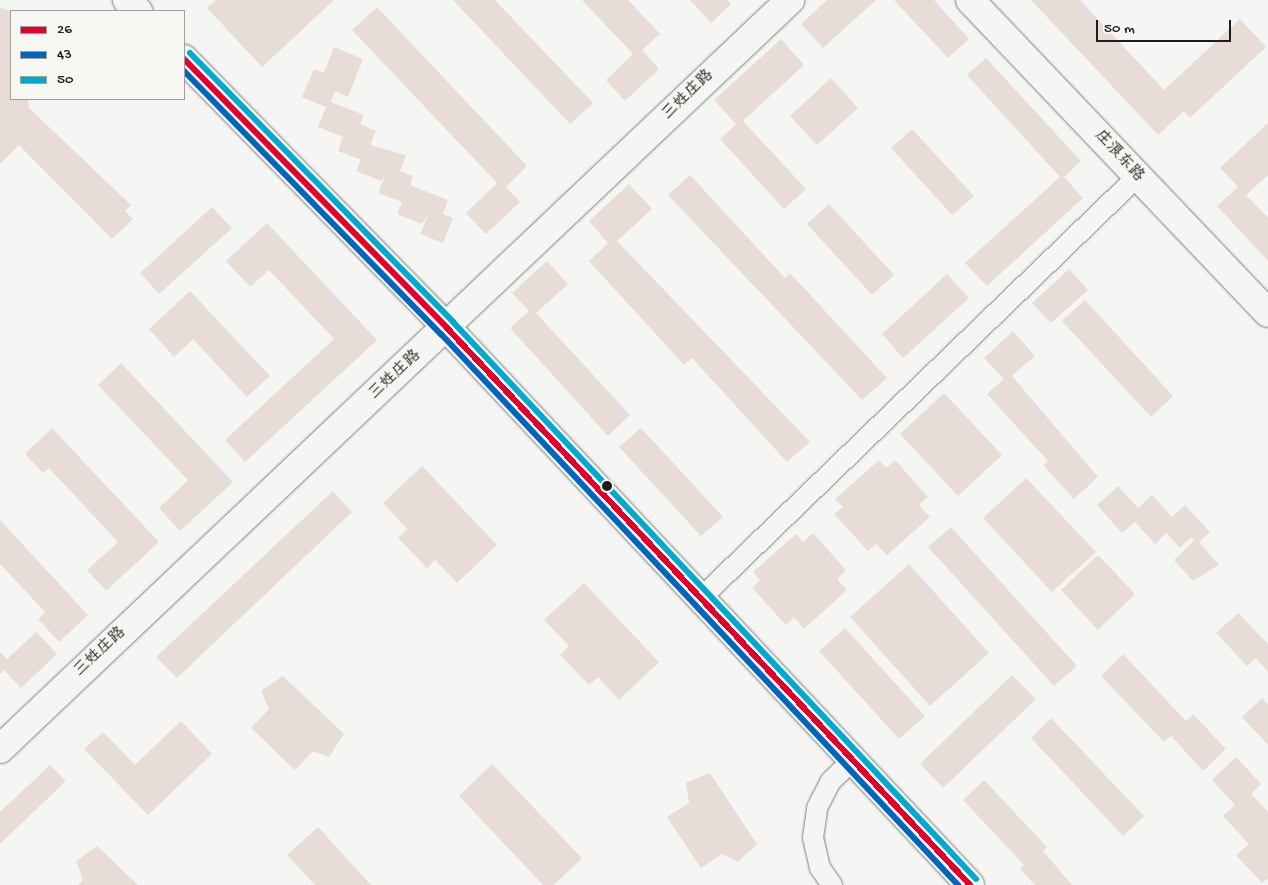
<!DOCTYPE html>
<meta charset="utf-8">
<style>
body{margin:0}
#map{position:relative;width:1268px;height:885px;overflow:hidden;background:#f5f5f3;font-family:"Gochi Hand","LXGW WenKai TC",sans-serif}
div>[style]{position:absolute}
[style*='--x']{left:calc(var(--x)*1px);top:calc(var(--y)*1px);width:calc(var(--w)*1px);rotate:calc(var(--a)*1deg)}
.building>*{inset:0;background:#e7ddd6}
.roads{filter:drop-shadow(0 0 1px #7e7e7d) drop-shadow(0 0 1px #7e7e7d)}
.street>*{height:20px;margin:-10px;padding:0 10px;transform-origin:10px;border-radius:10px;background:#f5f5f3}
.secondary>*{height:28px;margin:-14px;padding:0 14px;transform-origin:14px;border-radius:14px;background:#f5f5f3}
.bus-1>*{height:6px;margin:-3px;padding:0 3px;transform-origin:3px;border-radius:3px;background:#e4002b}
.bus-2>*{height:6px;margin:-3px;padding:0 3px;transform-origin:3px;border-radius:3px;background:#0065bd}
.bus-3>*{height:6px;margin:-3px;padding:0 3px;transform-origin:3px;border-radius:3px;background:#00a9ce}
.dots>*{width:14px;height:14px;translate:-50% -50%;box-sizing:border-box;border:2px solid #f6f6f2;border-radius:50%}
span{translate:-50% -50%;white-space:nowrap;text-align:center;line-height:1.15;-webkit-text-stroke:4.5px #f6f6f2;paint-order:stroke}
.street-label{font-size:16px;color:#1c1c1c}
.legend{position:absolute;left:10px;top:10px;width:175px;height:90px;box-sizing:border-box;background:#f6f6f2;border:1px solid #9f9f9c;margin:0;padding:6px 9px;list-style:none;font-size:15px;color:#1c1c1c}
.legend li{display:flex;align-items:center;gap:10px;height:25px}
.legend b{width:25px;border:1px solid #9f9f9c}
.scale{position:absolute;left:1096px;top:20px;width:135px;height:22px;box-sizing:border-box;border:2px solid #1c1c1c;border-top:0;padding-left:6px;font-size:15px;line-height:18px;white-space:nowrap;color:#1c1c1c;-webkit-text-stroke:4px #f6f6f2;paint-order:stroke}
</style>
<div id="map">
<div class="building">
<div style="clip-path:polygon(216px 0,334px 0,262px 67px,207px 8px)"></div>
<div style="clip-path:polygon(453px 0,495px 0,593px 103px,570px 124px)"></div>
<div style="clip-path:polygon(582px 0,628px 0,660px 34px,642px 50px,659px 69px,625px 101px,606px 80px,633px 54px)"></div>
<div style="clip-path:polygon(690px 0,728px 0,731px 4px,711px 23px)"></div>
<div style="clip-path:polygon(827px 0,876px 0,823px 48px,801px 24px)"></div>
<div style="clip-path:polygon(894px 0,934px 0,969px 39px,948px 58px)"></div>
<div style="clip-path:polygon(1031px 0,1080px 0,1164px 90px,1240px 19px,1266px 47px,1190px 118px,1184px 111px,1158px 135px)"></div>
<div style="clip-path:polygon(377px 7px,527px 166px,506px 187px,520px 202px,486px 234px,466px 213px,497px 183px,352px 30px)"></div>
<div style="clip-path:polygon(0 8px,11px 11px,11px 99px,28px 99px,29px 108px,131px 205px,125px 211px,133px 219px,112px 239px,19px 145px,0 164px)"></div>
<div style="clip-path:polygon(781px 39px,804px 65px,743px 121px,806px 189px,784px 209px,720px 139px,736px 124px,714px 100px)"></div>
<div style="clip-path:polygon(334px 47px,363px 59px,348px 97px,335px 91px,331px 102px,364px 115px,360px 124px,376px 131px,370px 145px,406px 155px,400px 171px,413px 176px,410px 185px,448px 200px,443px 214px,453px 218px,443px 243px,420px 234px,428px 215px,422px 224px,397px 214px,402px 202px,378px 193px,387px 171px,381px 181px,356px 171px,361px 160px,338px 151px,343px 137px,318px 127px,326px 107px,302px 97px,314px 69px,324px 73px)"></div>
<div style="clip-path:polygon(986px 58px,1081px 161px,1064px 177px,1083px 198px,987px 286px,965px 263px,1060px 177px,967px 75px)"></div>
<div style="clip-path:polygon(831px 78px,858px 108px,817px 145px,790px 116px)"></div>
<div style="clip-path:polygon(1268px 123px,1268px 175px,1246px 195px,1268px 218px,1268px 261px,1217px 206px,1238px 187px,1220px 168px)"></div>
<div style="clip-path:polygon(912px 129px,974px 196px,952px 215px,891px 148px)"></div>
<div style="clip-path:polygon(690px 175px,785px 278px,790px 273px,887px 378px,862px 400px,668px 195px)"></div>
<div style="clip-path:polygon(629px 184px,652px 209px,617px 241px,810px 442px,787px 462px,692px 358px,684px 365px,589px 261px,608px 243px,589px 221px)"></div>
<div style="clip-path:polygon(829px 204px,894px 275px,872px 295px,807px 224px)"></div>
<div style="clip-path:polygon(212px 207px,232px 228px,159px 294px,140px 273px)"></div>
<div style="clip-path:polygon(267px 223px,377px 340px,245px 462px,225px 440px,334px 339px,269px 270px,250px 287px,226px 261px)"></div>
<div style="clip-path:polygon(547px 261px,568px 284px,536px 313px,630px 415px,608px 436px,510px 328px,529px 311px,512px 293px)"></div>
<div style="clip-path:polygon(1069px 269px,1088px 290px,1051px 323px,1032px 303px)"></div>
<div style="clip-path:polygon(947px 274px,969px 298px,903px 358px,882px 334px)"></div>
<div style="clip-path:polygon(190px 291px,270px 376px,247px 397px,193px 339px,174px 357px,149px 329px)"></div>
<div style="clip-path:polygon(1085px 300px,1173px 396px,1151px 417px,1062px 321px)"></div>
<div style="clip-path:polygon(1013px 331px,1035px 356px,1012px 376px,1098px 477px,1074px 499px,1043px 465px,1048px 461px,987px 394px,1004px 379px,984px 358px)"></div>
<div style="clip-path:polygon(121px 363px,233px 482px,180px 531px,159px 508px,188px 480px,98px 385px)"></div>
<div style="clip-path:polygon(944px 393px,1002px 455px,958px 496px,900px 434px)"></div>
<div style="clip-path:polygon(52px 428px,159px 542px,106px 591px,87px 570px,118px 542px,49px 468px,43px 473px,25px 454px)"></div>
<div style="clip-path:polygon(641px 428px,723px 517px,701px 536px,619px 447px)"></div>
<div style="clip-path:polygon(879px 460px,886px 468px,895px 460px,928px 497px,919px 505px,930px 517px,887px 555px,876px 544px,868px 551px,834px 514px,843px 507px,835px 499px)"></div>
<div style="clip-path:polygon(422px 466px,497px 545px,457px 583px,435px 560px,427px 568px,398px 538px,407px 529px,383px 503px)"></div>
<div style="clip-path:polygon(1026px 478px,1096px 552px,1052px 592px,983px 518px)"></div>
<div style="clip-path:polygon(1118px 486px,1138px 508px,1152px 495px,1172px 517px,1185px 505px,1210px 532px,1199px 542px,1219px 565px,1193px 581px,1174px 560px,1194px 541px,1191px 537px,1180px 548px,1166px 533px,1155px 544px,1135px 522px,1122px 533px,1097px 505px)"></div>
<div style="clip-path:polygon(333px 491px,352px 512px,177px 678px,156px 657px)"></div>
<div style="clip-path:polygon(0 520px,88px 615px,59px 642px,38px 619px,45px 612px,0 564px)"></div>
<div style="clip-path:polygon(951px 527px,1077px 666px,1054px 686px,928px 547px)"></div>
<div style="clip-path:polygon(813px 533px,846px 570px,837px 579px,847px 590px,804px 629px,794px 617px,786px 625px,752px 588px,760px 580px,753px 572px,796px 534px,803px 542px)"></div>
<div style="clip-path:polygon(1098px 555px,1135px 594px,1098px 630px,1061px 590px)"></div>
<div style="clip-path:polygon(909px 564px,989px 653px,930px 706px,850px 617px)"></div>
<div style="clip-path:polygon(584px 583px,659px 662px,619px 700px,598px 677px,589px 685px,560px 655px,569px 646px,544px 620px)"></div>
<div style="clip-path:polygon(1238px 613px,1268px 644px,1268px 672px,1256px 658px,1247px 666px,1216px 633px)"></div>
<div style="clip-path:polygon(845px 628px,925px 716px,899px 739px,819px 651px)"></div>
<div style="clip-path:polygon(36px 632px,57px 654px,21px 688px,4px 670px,0 674px,0 652px,7px 659px)"></div>
<div style="clip-path:polygon(1123px 654px,1186px 721px,1193px 714px,1226px 749px,1203px 771px,1171px 736px,1164px 742px,1101px 676px)"></div>
<div style="clip-path:polygon(1012px 675px,1036px 699px,943px 788px,920px 764px)"></div>
<div style="clip-path:polygon(283px 676px,344px 734px,329px 757px,313px 751px,295px 770px,251px 728px,269px 709px,261px 691px)"></div>
<div style="clip-path:polygon(1262px 698px,1268px 704px,1268px 745px,1242px 717px)"></div>
<div style="clip-path:polygon(1051px 718px,1144px 816px,1123px 836px,1031px 738px)"></div>
<div style="clip-path:polygon(181px 721px,212px 754px,148px 815px,84px 749px,103px 732px,135px 765px)"></div>
<div style="clip-path:polygon(1236px 757px,1261px 784px,1251px 794px,1268px 812px,1268px 878px,1262px 883px,1236px 855px,1249px 844px,1223px 816px,1235px 805px,1212px 780px)"></div>
<div style="clip-path:polygon(492px 764px,582px 858px,554px 885px,543px 885px,459px 796px)"></div>
<div style="clip-path:polygon(50px 765px,66px 781px,0 844px,0 812px)"></div>
<div style="clip-path:polygon(710px 773px,757px 844px,738px 862px,722px 854px,701px 868px,667px 817px,689px 803px,686px 783px)"></div>
<div style="clip-path:polygon(984px 780px,1047px 847px,1043px 851px,1072px 885px,1035px 885px,1020px 869px,1024px 865px,963px 800px)"></div>
<div style="clip-path:polygon(318px 827px,371px 885px,315px 885px,287px 855px)"></div>
<div style="clip-path:polygon(97px 846px,138px 885px,78px 885px,83px 880px,76px 861px)"></div>
</div>
<div class="roads">
<div class="street">
<div style="--x:701;--y:598;--w:606;--a:-44"></div>
<div style="--x:832;--y:885;--w:21;--a:-125"></div>
<div style="--x:820;--y:868;--w:31;--a:-103"></div>
<div style="--x:813;--y:838;--w:30;--a:-82"></div>
<div style="--x:817;--y:808;--w:30;--a:-63"></div>
<div style="--x:831;--y:781;--w:30;--a:-44"></div>
</div>
<div class="secondary">
<div style="--x:127;--y:0;--w:16;--a:45"></div>
<div style="--x:970;--y:0;--w:432;--a:46.4"></div>
<div style="--x:184;--y:59;--w:376;--a:45.6"></div>
<div style="--x:447;--y:328;--w:764;--a:46.8"></div>
<div style="--x:0;--y:749;--w:1089;--a:-43.47"></div>
</div>
</div>
<div class="bus-1">
<div style="--x:184;--y:59;--w:376;--a:45.6"></div>
<div style="--x:447;--y:328;--w:764;--a:46.8"></div>
</div>
<div class="bus-2">
<div style="--x:184;--y:71;--w:368;--a:45.7"></div>
<div style="--x:441;--y:334;--w:756;--a:46.82"></div>
</div>
<div class="bus-3">
<div style="--x:190;--y:53;--w:376;--a:45.6"></div>
<div style="--x:453;--y:322;--w:764;--a:46.8"></div>
</div>
<div class="dots">
<div style="left:607px;top:486px;background:#1c1c1c"></div>
</div>
<div class="street-label">
<span style="left:689px;top:96px;rotate:-44deg">三姓庄路</span>
<span style="left:1118px;top:157px;rotate:47deg">庄浪东路</span>
<span style="left:396px;top:376px;rotate:-43deg">三姓庄路</span>
<span style="left:101px;top:653px;rotate:-43deg">三姓庄路</span>
</div>
<ul class="legend">
<li><b style="height:6px;background:#e4002b"></b>26</li>
<li><b style="height:6px;background:#0065bd"></b>43</li>
<li><b style="height:6px;background:#00a9ce"></b>50</li>
</ul>
<div class="scale">50 m</div>
</div>
